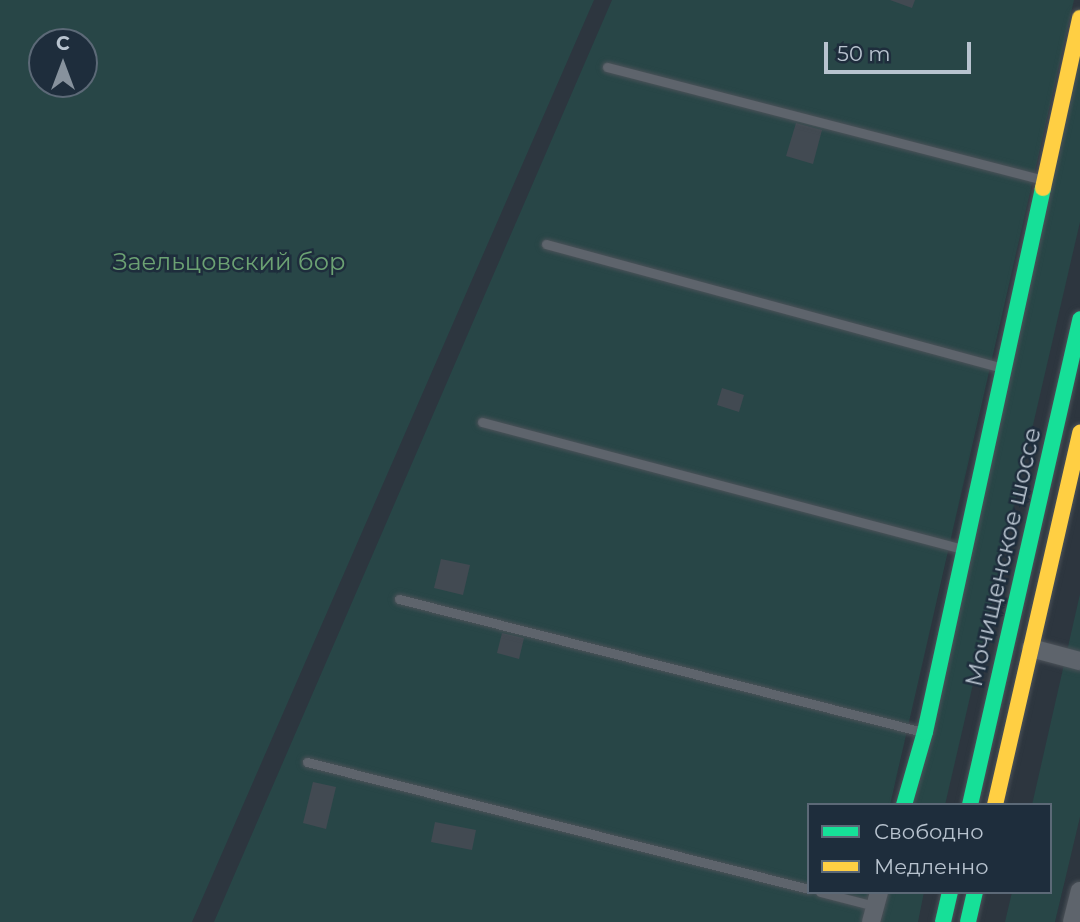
<!DOCTYPE html>
<meta charset="utf-8">
<style>
body{margin:0}
#map{position:relative;width:1080px;height:922px;overflow:hidden;background:#2d363f;font-family:Montserrat,sans-serif}
div>[style]{position:absolute}
[style*='--x']{left:calc(var(--x)*1px);top:calc(var(--y)*1px);width:calc(var(--w)*1px);rotate:calc(var(--a)*1deg)}
.green>*{inset:0;background:#284647}
.building>*{inset:0;background:#424a52}
.roads{filter:drop-shadow(0 0 2px #4c5259) drop-shadow(0 0 2px #4c5259)}
.lane>*{height:9px;margin:-4.5px;padding:0 4.5px;transform-origin:4.5px;border-radius:4.5px;background:#5e646c}
.street>*{height:18px;margin:-9px;padding:0 9px;transform-origin:9px;border-radius:9px;background:#5e646c}
.fast>*{height:16px;margin:-8px;padding:0 8px;transform-origin:8px;border-radius:8px;background:#16e098}
.slow>*{height:16px;margin:-8px;padding:0 8px;transform-origin:8px;border-radius:8px;background:#ffcf43}
span{translate:-50% -50%;white-space:nowrap;text-align:center;line-height:1.15;-webkit-text-stroke:5px #1e2d3c;paint-order:stroke}
.park-label{font-size:24px;color:#6ca273}
.street-label{font-size:24px;color:#b8c3cf}
.legend{position:absolute;left:807px;top:803px;width:245px;height:91px;box-sizing:border-box;background:#1e2d3c;border:2px solid #5c6977;margin:0;padding:9px 12px;list-style:none;font-size:21px;color:#b8c3cf}
.legend li{display:flex;align-items:center;gap:14px;height:35px}
.legend b{width:35px;border:2px solid #5c6977}
.north{position:absolute;left:28px;top:28px;width:70px;height:70px;box-sizing:border-box;background:#1e2d3c;border:2px solid #5c6977;border-radius:50%;rotate:0deg;font-size:19px;font-weight:700;line-height:28px;text-align:center;color:#b8c3cf}
.north::after{content:'';display:block;margin:auto;width:24px;height:32px;background:#87929d;clip-path:polygon(50% 0,100% 100%,50% 72%,0 100%)}
.scale{position:absolute;left:824px;top:42px;width:147px;height:32px;box-sizing:border-box;border:4px solid #b8c3cf;border-top:0;padding-left:9px;font-size:21px;line-height:24px;white-space:nowrap;color:#b8c3cf;-webkit-text-stroke:5px #1e2d3c;paint-order:stroke}
</style>
<div id="map">
<div class="green">
<div style="clip-path:polygon(evenodd,0 0,594px 0,192px 922px,0 922px,0 0,84px 42px,84px 84px,42px 84px,42px 42px,84px 42px)"></div>
<div style="clip-path:polygon(612px 0,1074px 0,890px 805px,809px 805px,809px 892px,869px 892px,863px 922px,214px 922px)"></div>
<div style="clip-path:polygon(1080px 52px,1080px 222px,945px 805px,908px 805px)"></div>
<div style="clip-path:polygon(1080px 594px,1080px 817px,1055px 922px,1005px 922px,1012px 892px,1050px 892px,1050px 805px,1032px 805px)"></div>
<div style="clip-path:polygon(888px 892px,924px 892px,918px 922px,881px 922px)"></div>
</div>
<div class="building">
<div style="clip-path:polygon(890px 0,915px 0,912px 8px)"></div>
<div style="clip-path:polygon(796px 123px,822px 130px,813px 164px,786px 156px)"></div>
<div style="clip-path:polygon(722px 388px,744px 395px,739px 412px,717px 405px)"></div>
<div style="clip-path:polygon(441px 559px,470px 565px,463px 595px,434px 588px)"></div>
<div style="clip-path:polygon(502px 633px,524px 638px,519px 659px,497px 653px)"></div>
<div style="clip-path:polygon(313px 782px,336px 787px,326px 829px,303px 823px)"></div>
<div style="clip-path:polygon(435px 822px,476px 830px,472px 850px,431px 842px)"></div>
</div>
<div class="roads">
<div class="lane">
<div style="--x:607;--y:67;--w:450;--a:14.5"></div>
<div style="--x:546;--y:244;--w:473;--a:15.2"></div>
<div style="--x:482;--y:422;--w:498;--a:14.8"></div>
<div style="--x:399;--y:599;--w:541;--a:14.24"></div>
<div style="--x:307;--y:762;--w:518;--a:14.2"></div>
<div style="--x:820;--y:892;--w:57;--a:14.3"></div>
</div>
<div class="street">
<div style="--x:1031;--y:648;--w:51;--a:14.9"></div>
<div style="--x:871;--y:922;--w:31;--a:-75"></div>
<div style="--x:1072;--y:922;--w:32;--a:-76"></div>
</div>
<div class="fast">
<div style="--x:904;--y:805;--w:76;--a:-74"></div>
<div style="--x:925;--y:732;--w:557;--a:-77.76"></div>
<div style="--x:970;--y:805;--w:498;--a:-77.2"></div>
<div style="--x:943;--y:922;--w:31;--a:-77"></div>
<div style="--x:968;--y:922;--w:31;--a:-77"></div>
</div>
<div class="slow">
<div style="--x:1043;--y:188;--w:174;--a:-77.7"></div>
<div style="--x:995;--y:805;--w:382;--a:-77.1"></div>
</div>
</div>
<div class="park-label">
<span style="left:229px;top:262px">Заельцовский бор</span>
</div>
<div class="street-label">
<span style="left:1003px;top:557px;rotate:-77deg">Мочищенское шоссе</span>
</div>
<ul class="legend">
<li><b style="height:9px;background:#16e098"></b>Свободно</li>
<li><b style="height:9px;background:#ffcf43"></b>Медленно</li>
</ul>
<div class="north">С</div>
<div class="scale">50 m</div>
</div>
